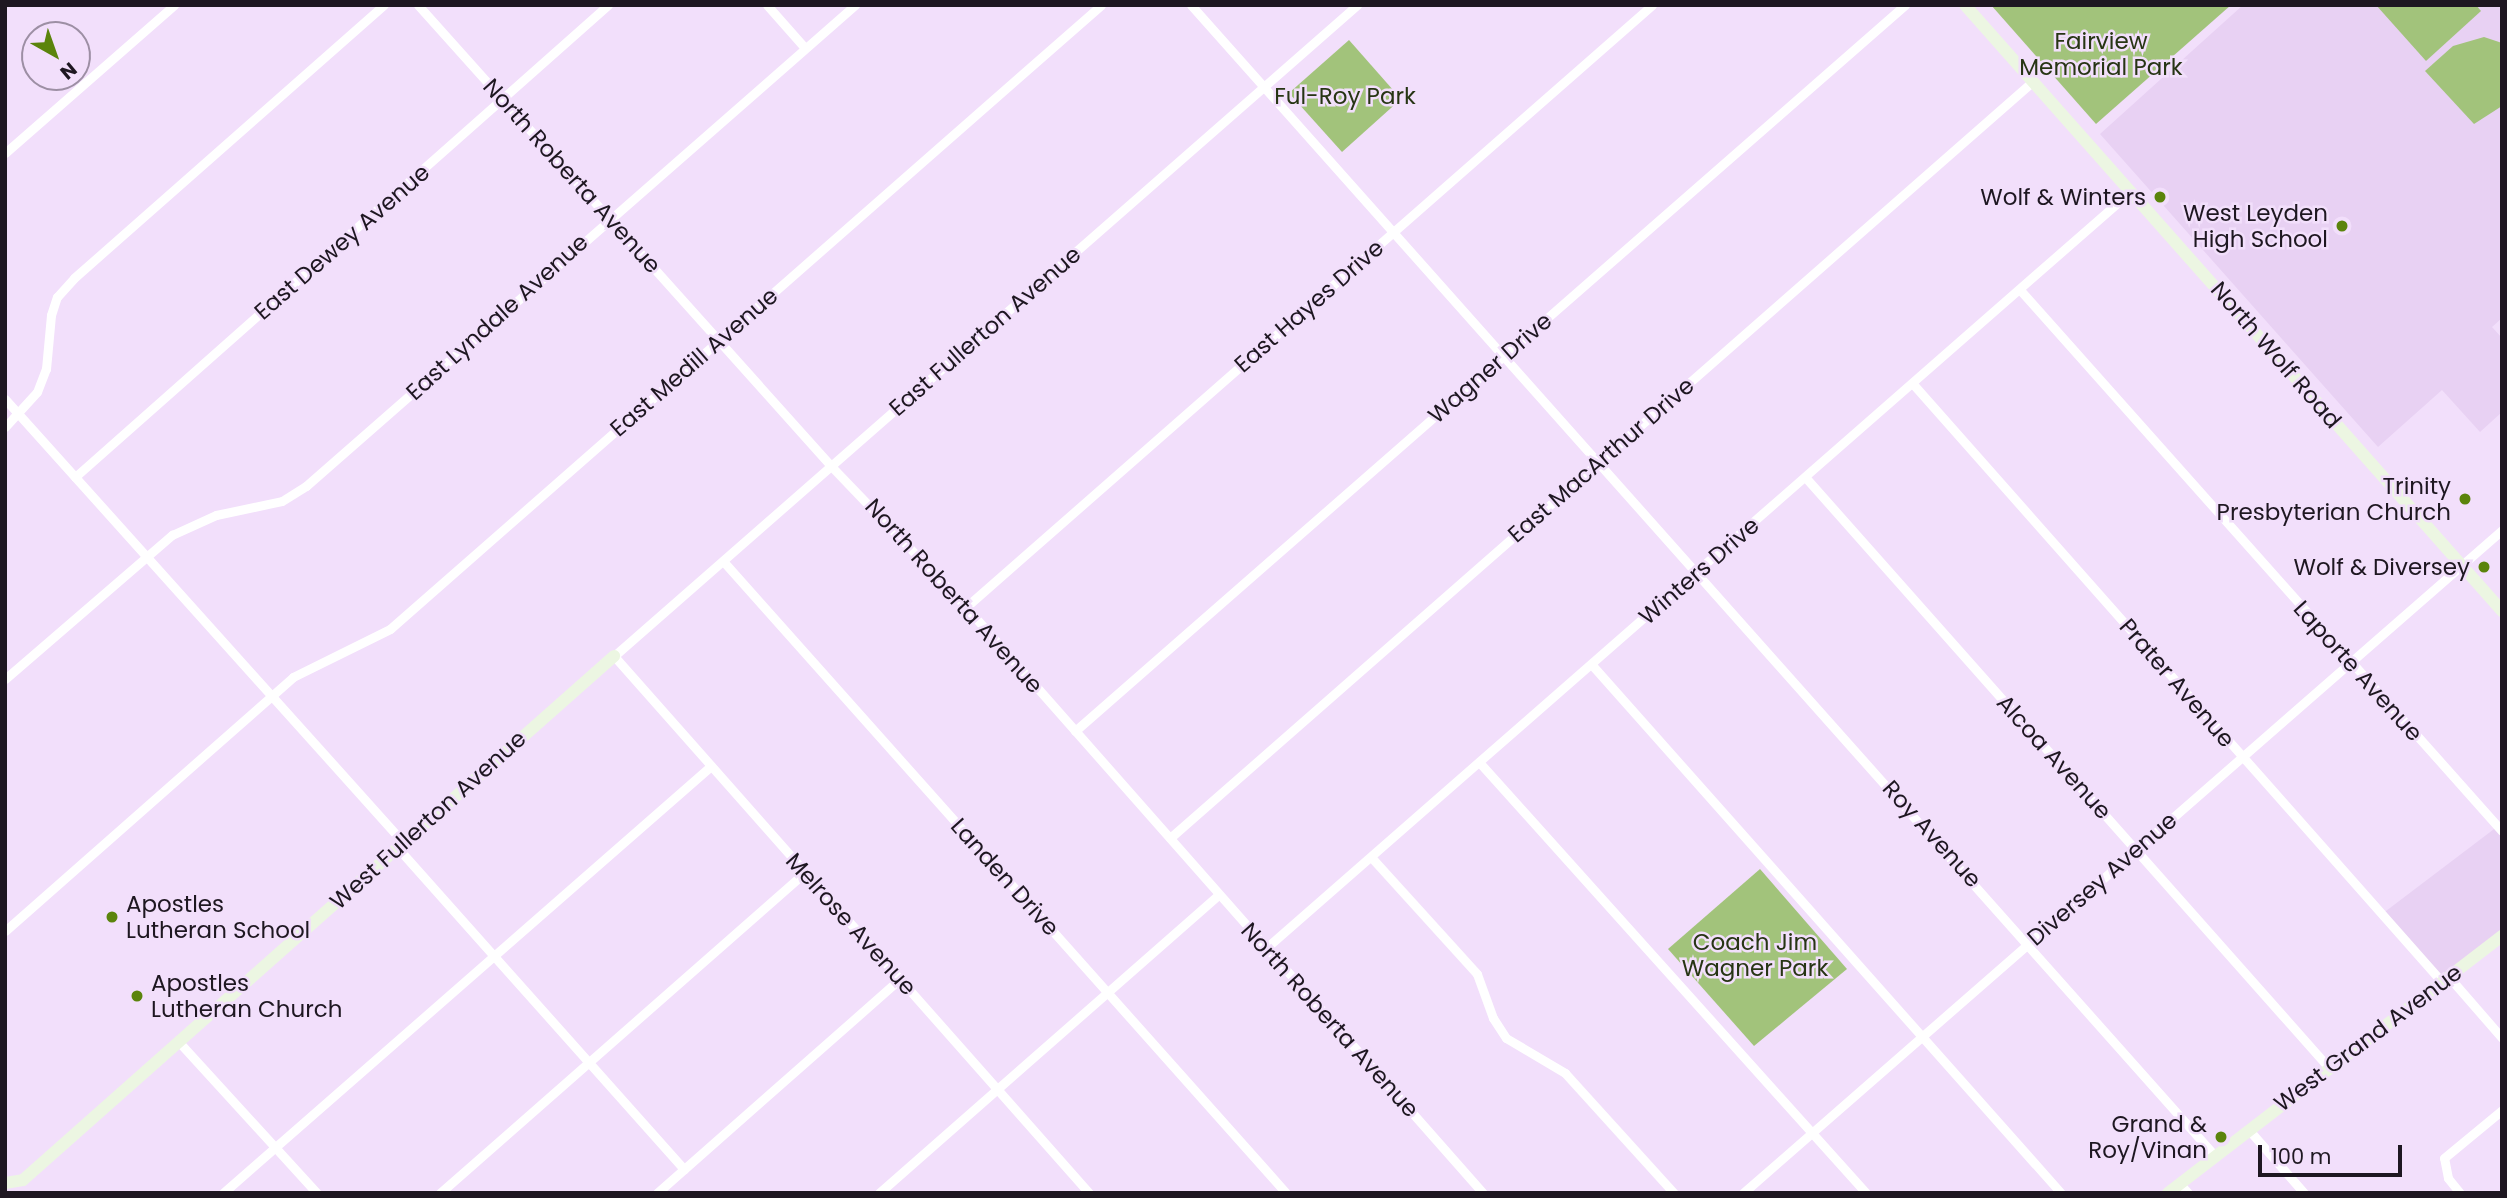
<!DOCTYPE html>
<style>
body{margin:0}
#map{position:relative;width:2507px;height:1198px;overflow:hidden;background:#f2dffb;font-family:Poppins,sans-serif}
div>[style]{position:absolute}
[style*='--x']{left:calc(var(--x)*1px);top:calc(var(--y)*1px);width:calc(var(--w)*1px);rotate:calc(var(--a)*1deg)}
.built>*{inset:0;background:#e8d1f3}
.green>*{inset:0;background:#a2c37b}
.street>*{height:9px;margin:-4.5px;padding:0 4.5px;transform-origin:4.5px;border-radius:4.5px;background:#fff}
.secondary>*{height:12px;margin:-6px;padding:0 6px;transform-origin:6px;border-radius:6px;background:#ecf6e2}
.dots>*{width:19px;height:19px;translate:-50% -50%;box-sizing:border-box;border:4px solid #f2dffb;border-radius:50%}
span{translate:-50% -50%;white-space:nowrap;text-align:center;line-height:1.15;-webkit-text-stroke:5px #f2dffb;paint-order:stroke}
.park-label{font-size:23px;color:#273514}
.street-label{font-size:23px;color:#1e1721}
.poi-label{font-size:23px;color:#1e1721}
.right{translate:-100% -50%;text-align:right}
.left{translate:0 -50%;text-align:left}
.frame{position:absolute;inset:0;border:7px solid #1e1721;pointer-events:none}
.north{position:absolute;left:21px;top:21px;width:70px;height:70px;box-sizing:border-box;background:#f2dffb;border:2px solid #9d8fa4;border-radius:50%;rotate:140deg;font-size:19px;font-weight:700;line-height:28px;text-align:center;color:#1e1721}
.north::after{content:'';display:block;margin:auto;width:24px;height:32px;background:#5b840c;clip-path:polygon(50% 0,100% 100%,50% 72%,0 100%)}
.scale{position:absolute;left:2258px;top:1145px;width:144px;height:32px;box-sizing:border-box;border:4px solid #1e1721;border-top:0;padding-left:9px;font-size:21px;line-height:24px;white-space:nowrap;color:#1e1721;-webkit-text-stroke:5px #f2dffb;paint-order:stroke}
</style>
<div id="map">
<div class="built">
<div style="clip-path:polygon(2243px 5px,2502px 5px,2502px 318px,2492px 327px,2502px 338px,2502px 412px,2480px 432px,2442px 390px,2378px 447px,2100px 134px)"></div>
<div style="clip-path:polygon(2502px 823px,2502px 936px,2442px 982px,2382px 914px)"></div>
</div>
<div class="green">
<div style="clip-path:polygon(1991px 5px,2231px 5px,2096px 124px)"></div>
<div style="clip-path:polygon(2376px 5px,2476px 5px,2481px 11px,2426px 61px)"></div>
<div style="clip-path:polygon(2484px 37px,2502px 43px,2502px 106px,2474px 124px,2425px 71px,2453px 46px)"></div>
<div style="clip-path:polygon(1349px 40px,1401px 99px,1342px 152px,1289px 93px)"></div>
<div style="clip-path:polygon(1760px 869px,1847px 969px,1754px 1046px,1668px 949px)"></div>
</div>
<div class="street">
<div style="--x:418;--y:5;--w:619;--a:48.14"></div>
<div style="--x:831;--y:466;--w:195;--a:46.2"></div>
<div style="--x:966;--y:607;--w:781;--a:48.58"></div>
<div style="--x:767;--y:5;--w:57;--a:48.5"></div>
<div style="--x:1191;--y:5;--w:1541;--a:48.34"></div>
<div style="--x:5;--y:153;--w:225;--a:-41.2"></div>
<div style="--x:2021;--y:291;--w:723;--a:48.31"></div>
<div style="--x:1913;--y:384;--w:798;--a:48.5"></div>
<div style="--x:5;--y:399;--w:594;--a:48.07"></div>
<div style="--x:5;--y:427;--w:47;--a:-47.6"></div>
<div style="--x:37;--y:392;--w:25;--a:-69"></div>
<div style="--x:46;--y:369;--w:54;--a:-84.7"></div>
<div style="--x:51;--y:315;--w:19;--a:-72"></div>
<div style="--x:57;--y:297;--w:25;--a:-48"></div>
<div style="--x:74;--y:278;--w:413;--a:-41.4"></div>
<div style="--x:75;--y:477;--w:712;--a:-41.53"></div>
<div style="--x:1806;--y:478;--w:788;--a:48.44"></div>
<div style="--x:723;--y:561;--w:846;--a:48.3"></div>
<div style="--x:966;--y:607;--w:913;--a:-41.27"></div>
<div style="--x:1592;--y:665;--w:706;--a:48.39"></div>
<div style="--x:5;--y:679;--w:221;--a:-40.8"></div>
<div style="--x:172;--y:535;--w:48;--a:-24.4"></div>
<div style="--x:216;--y:515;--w:67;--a:-12"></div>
<div style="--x:282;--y:501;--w:28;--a:-32"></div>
<div style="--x:306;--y:486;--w:730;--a:-41.22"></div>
<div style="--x:1075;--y:731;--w:1103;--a:-41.18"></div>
<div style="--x:1479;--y:762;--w:579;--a:48.08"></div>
<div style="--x:1170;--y:838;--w:1147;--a:-41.25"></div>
<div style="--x:396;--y:846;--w:433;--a:48.3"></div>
<div style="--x:1371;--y:857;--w:158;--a:47.8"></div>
<div style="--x:1477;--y:974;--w:47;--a:70"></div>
<div style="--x:1493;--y:1018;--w:24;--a:57"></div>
<div style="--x:1506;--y:1038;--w:69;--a:30.7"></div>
<div style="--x:1565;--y:1073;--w:162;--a:47.8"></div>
<div style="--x:5;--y:931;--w:384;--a:-41.4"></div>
<div style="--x:293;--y:677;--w:108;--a:-26.3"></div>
<div style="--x:390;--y:629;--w:946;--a:-41.27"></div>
<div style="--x:1266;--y:948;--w:1149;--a:-41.19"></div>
<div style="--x:2449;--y:977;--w:81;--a:49"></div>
<div style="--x:178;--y:1041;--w:206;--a:47.6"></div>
<div style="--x:2249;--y:1130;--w:84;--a:48.9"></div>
<div style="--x:2180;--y:1184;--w:12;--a:48"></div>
<div style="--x:223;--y:1193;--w:648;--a:-41.19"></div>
<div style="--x:440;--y:1193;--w:486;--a:-41.3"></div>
<div style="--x:657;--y:1193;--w:324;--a:-41.4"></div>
<div style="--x:879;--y:1193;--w:451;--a:-41.3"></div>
<div style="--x:1089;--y:1193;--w:717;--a:-131.49"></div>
<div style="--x:614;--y:656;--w:988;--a:-41.22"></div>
<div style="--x:1743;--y:1193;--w:1008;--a:-41.14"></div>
<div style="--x:2460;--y:1193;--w:19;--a:-129"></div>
<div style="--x:2448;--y:1178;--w:20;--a:-101"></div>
<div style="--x:2444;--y:1158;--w:75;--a:-39.6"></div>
</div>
<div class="secondary">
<div style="--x:1965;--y:5;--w:810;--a:48.45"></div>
<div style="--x:5;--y:1183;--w:18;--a:-9"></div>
<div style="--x:23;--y:1180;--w:790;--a:-41.56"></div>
<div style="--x:2168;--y:1193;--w:421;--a:-37.6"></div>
</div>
<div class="dots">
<div style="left:2160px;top:197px;background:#5b840c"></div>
<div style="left:2342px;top:226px;background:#5b840c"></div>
<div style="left:2465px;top:499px;background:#5b840c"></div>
<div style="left:2484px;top:567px;background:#5b840c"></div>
<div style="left:112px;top:917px;background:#5b840c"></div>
<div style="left:137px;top:996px;background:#5b840c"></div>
<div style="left:2221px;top:1137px;background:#5b840c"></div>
</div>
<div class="park-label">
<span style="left:2101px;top:54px">Fairview<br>Memorial Park</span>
<span style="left:1345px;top:96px">Ful-Roy Park</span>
<span style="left:1755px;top:955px">Coach Jim<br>Wagner Park</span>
</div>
<div class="street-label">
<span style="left:572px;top:176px;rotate:48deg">North Roberta Avenue</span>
<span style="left:342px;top:242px;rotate:-41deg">East Dewey Avenue</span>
<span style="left:1309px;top:306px;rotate:-41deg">East Hayes Drive</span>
<span style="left:497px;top:317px;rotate:-42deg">East Lyndale Avenue</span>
<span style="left:985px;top:331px;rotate:-41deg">East Fullerton Avenue</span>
<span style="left:2276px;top:355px;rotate:49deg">North Wolf Road</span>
<span style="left:694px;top:362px;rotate:-41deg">East Medill Avenue</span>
<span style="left:1490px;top:368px;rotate:-41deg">Wagner Drive</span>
<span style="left:1601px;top:460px;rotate:-41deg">East MacArthur Drive</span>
<span style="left:1699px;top:571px;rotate:-41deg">Winters Drive</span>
<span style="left:954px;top:596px;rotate:48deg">North Roberta Avenue</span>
<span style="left:2358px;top:671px;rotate:48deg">Laporte Avenue</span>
<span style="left:2177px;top:683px;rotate:49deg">Prater Avenue</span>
<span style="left:2054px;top:757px;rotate:48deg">Alcoa Avenue</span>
<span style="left:428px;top:820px;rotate:-42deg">West Fullerton Avenue</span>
<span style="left:1932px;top:834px;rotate:48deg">Roy Avenue</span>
<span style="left:1005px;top:877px;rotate:48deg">Landen Drive</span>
<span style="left:2102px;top:879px;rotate:-41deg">Diversey Avenue</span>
<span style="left:851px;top:924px;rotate:48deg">Melrose Avenue</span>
<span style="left:1330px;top:1020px;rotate:48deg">North Roberta Avenue</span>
<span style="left:2368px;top:1038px;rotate:-37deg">West Grand Avenue</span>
</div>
<div class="poi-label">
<span class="right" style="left:2146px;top:197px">Wolf &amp; Winters</span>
<span class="right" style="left:2328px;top:226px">West Leyden<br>High School</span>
<span class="right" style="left:2451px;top:499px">Trinity<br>Presbyterian Church</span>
<span class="right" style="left:2470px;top:567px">Wolf &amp; Diversey</span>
<span class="left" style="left:126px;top:917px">Apostles<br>Lutheran School</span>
<span class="left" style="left:151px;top:996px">Apostles<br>Lutheran Church</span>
<span class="right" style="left:2207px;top:1137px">Grand &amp;<br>Roy/Vinan</span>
</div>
<div class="frame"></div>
<div class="north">N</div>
<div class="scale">100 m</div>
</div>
